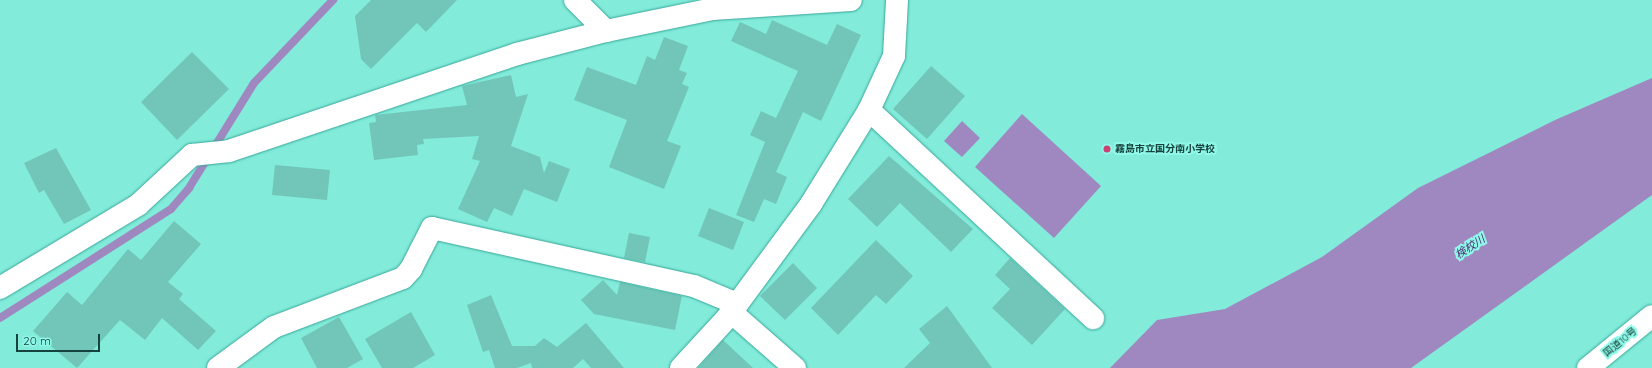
<!DOCTYPE html>
<meta charset="utf-8">
<style>
body{margin:0}
#map{position:relative;width:1652px;height:368px;overflow:hidden;background:#82ebda;font-family:Quicksand,"Noto Sans JP",sans-serif}
div>[style]{position:absolute}
[style*='--x']{left:calc(var(--x)*1px);top:calc(var(--y)*1px);width:calc(var(--w)*1px);rotate:calc(var(--a)*1deg)}
.water>*{inset:0;background:#9f88c0}
.stream>*{height:8px;margin:-4px;padding:0 4px;transform-origin:4px;border-radius:4px;background:#9f88c0}
.building>*{inset:0;background:#72c6b9}
.roads{filter:drop-shadow(0 0 1px #37a698) drop-shadow(0 0 1px #37a698)}
.minor>*{height:22px;margin:-11px;padding:0 11px;transform-origin:11px;border-radius:11px;background:#fff}
.highway>*{height:22px;margin:-11px;padding:0 11px;transform-origin:11px;border-radius:11px;background:#fff}
.dots>*{width:11px;height:11px;translate:-50% -50%;box-sizing:border-box;border:2px solid #8ff8e8;border-radius:50%}
span{translate:-50% -50%;white-space:nowrap;text-align:center;line-height:1.15;-webkit-text-stroke:4px #8ff8e8;paint-order:stroke}
.poi-label{font-size:10px;color:#16433d;font-weight:700}
.left{translate:0 -50%;text-align:left}
.street-label{font-size:10px;color:#16433d}
.water-label{font-size:11px;color:#4f2f74;font-style:italic}
.scale{position:absolute;left:16px;top:334px;width:84px;height:18px;box-sizing:border-box;border:2px solid #16433d;border-top:0;padding-left:5px;font-size:12px;line-height:14px;white-space:nowrap;color:#16433d;-webkit-text-stroke:3px #8ff8e8;paint-order:stroke}
</style>
<div id="map">
<div class="water">
<div style="clip-path:polygon(1652px 78px,1652px 195px,1411px 368px,1110px 368px,1157px 320px,1225px 309px,1322px 257px,1418px 188px,1555px 120px)"></div>
<div style="clip-path:polygon(1022px 114px,1101px 186px,1054px 238px,975px 167px)"></div>
<div style="clip-path:polygon(962px 121px,980px 138px,962px 157px,944px 141px)"></div>
</div>
<div class="stream">
<div style="--x:0;--y:318;--w:203;--a:-32.5"></div>
<div style="--x:171;--y:209;--w:28;--a:-49"></div>
<div style="--x:189;--y:188;--w:123;--a:-58.2"></div>
<div style="--x:254;--y:83;--w:115;--a:-46.4"></div>
</div>
<div class="building">
<div style="clip-path:polygon(371px 0,457px 0,426px 32px,417px 23px,371px 69px,361px 59px,355px 16px)"></div>
<div style="clip-path:polygon(772px 20px,827px 45px,837px 24px,861px 35px,821px 121px,803px 112px,776px 172px,787px 177px,776px 204px,764px 199px,754px 222px,736px 215px,765px 142px,750px 135px,761px 111px,776px 118px,798px 71px,731px 41px,740px 22px,766px 34px)"></div>
<div style="clip-path:polygon(664px 37px,688px 46px,679px 70px,687px 73px,682px 84px,689px 87px,667px 141px,681px 146px,664px 189px,609px 167px,627px 120px,574px 100px,587px 67px,636px 85px,647px 56px,655px 60px)"></div>
<div style="clip-path:polygon(192px 52px,229px 89px,177px 140px,141px 102px)"></div>
<div style="clip-path:polygon(931px 66px,965px 96px,927px 139px,893px 109px)"></div>
<div style="clip-path:polygon(511px 75px,516px 97px,528px 94px,511px 146px,540px 157px,544px 173px,549px 161px,570px 169px,557px 202px,524px 189px,512px 216px,494px 208px,487px 222px,458px 209px,480px 161px,472px 159px,479px 136px,423px 139px,424px 144px,417px 145px,418px 155px,374px 160px,369px 123px,376px 122px,375px 115px,467px 105px,462px 86px)"></div>
<div style="clip-path:polygon(56px 148px,91px 210px,64px 224px,44px 190px,39px 193px,24px 163px)"></div>
<div style="clip-path:polygon(889px 156px,973px 229px,951px 252px,900px 203px,877px 227px,848px 199px)"></div>
<div style="clip-path:polygon(275px 165px,330px 170px,327px 200px,272px 195px)"></div>
<div style="clip-path:polygon(709px 208px,744px 222px,733px 250px,698px 236px)"></div>
<div style="clip-path:polygon(174px 221px,201px 244px,168px 282px,183px 294px,179px 299px,216px 331px,198px 350px,162px 318px,145px 340px,120px 320px,77px 368px,33px 331px,67px 292px,82px 305px,128px 249px,141px 260px)"></div>
<div style="clip-path:polygon(629px 233px,650px 237px,645px 262px,624px 258px)"></div>
<div style="clip-path:polygon(876px 240px,913px 276px,886px 304px,876px 295px,838px 335px,811px 308px)"></div>
<div style="clip-path:polygon(1010px 258px,1065px 309px,1032px 345px,992px 308px,1010px 289px,995px 275px)"></div>
<div style="clip-path:polygon(793px 263px,817px 288px,785px 320px,760px 296px)"></div>
<div style="clip-path:polygon(603px 280px,617px 295px,620px 282px,682px 296px,675px 330px,594px 314px,581px 300px)"></div>
<div style="clip-path:polygon(491px 295px,512px 346px,535px 346px,544px 338px,557px 347px,586px 323px,624px 368px,591px 368px,583px 359px,573px 368px,532px 368px,531px 363px,517px 368px,495px 368px,489px 350px,483px 352px,467px 305px)"></div>
<div style="clip-path:polygon(947px 306px,992px 368px,904px 368px,930px 343px,919px 329px)"></div>
<div style="clip-path:polygon(411px 312px,435px 355px,413px 368px,382px 368px,365px 339px)"></div>
<div style="clip-path:polygon(339px 317px,363px 359px,347px 368px,317px 368px,301px 338px)"></div>
<div style="clip-path:polygon(723px 340px,753px 368px,698px 368px)"></div>
</div>
<div class="roads">
<div class="minor">
<div style="--x:575;--y:0;--w:44;--a:45"></div>
<div style="--x:869;--y:110;--w:306;--a:42.9"></div>
<div style="--x:0;--y:288;--w:161;--a:-31"></div>
<div style="--x:138;--y:205;--w:74;--a:-42.8"></div>
<div style="--x:192;--y:155;--w:37;--a:-6"></div>
<div style="--x:229;--y:151;--w:304;--a:-18.6"></div>
<div style="--x:517;--y:54;--w:92;--a:-14.5"></div>
<div style="--x:606;--y:31;--w:109;--a:-11.6"></div>
<div style="--x:713;--y:9;--w:138;--a:-3.7"></div>
<div style="--x:731;--y:312;--w:85;--a:41.2"></div>
<div style="--x:218;--y:368;--w:69;--a:-36.2"></div>
<div style="--x:274;--y:327;--w:138;--a:-20.8"></div>
<div style="--x:403;--y:278;--w:12;--a:-48"></div>
<div style="--x:411;--y:269;--w:46;--a:-62.9"></div>
<div style="--x:432;--y:228;--w:268;--a:12.5"></div>
<div style="--x:694;--y:286;--w:47;--a:22.7"></div>
<div style="--x:681;--y:368;--w:68;--a:-47.4"></div>
<div style="--x:727;--y:318;--w:142;--a:-53.6"></div>
<div style="--x:811;--y:204;--w:110;--a:-58.3"></div>
<div style="--x:869;--y:110;--w:60;--a:-65.2"></div>
<div style="--x:894;--y:56;--w:56;--a:-86.9"></div>
</div>
<div class="highway">
<div style="--x:1588;--y:368;--w:82;--a:-39.1"></div>
</div>
</div>
<div class="dots">
<div style="left:1107px;top:149px;background:#cd4172"></div>
</div>
<div class="poi-label">
<span class="left" style="left:1115px;top:149px">霧島市立国分南小学校</span>
</div>
<div class="street-label">
<span style="left:1620px;top:342px;rotate:-39deg">国道10号</span>
</div>
<div class="water-label">
<span style="left:1470px;top:247px;rotate:-33deg">検校川</span>
</div>
<div class="scale">20 m</div>
</div>
